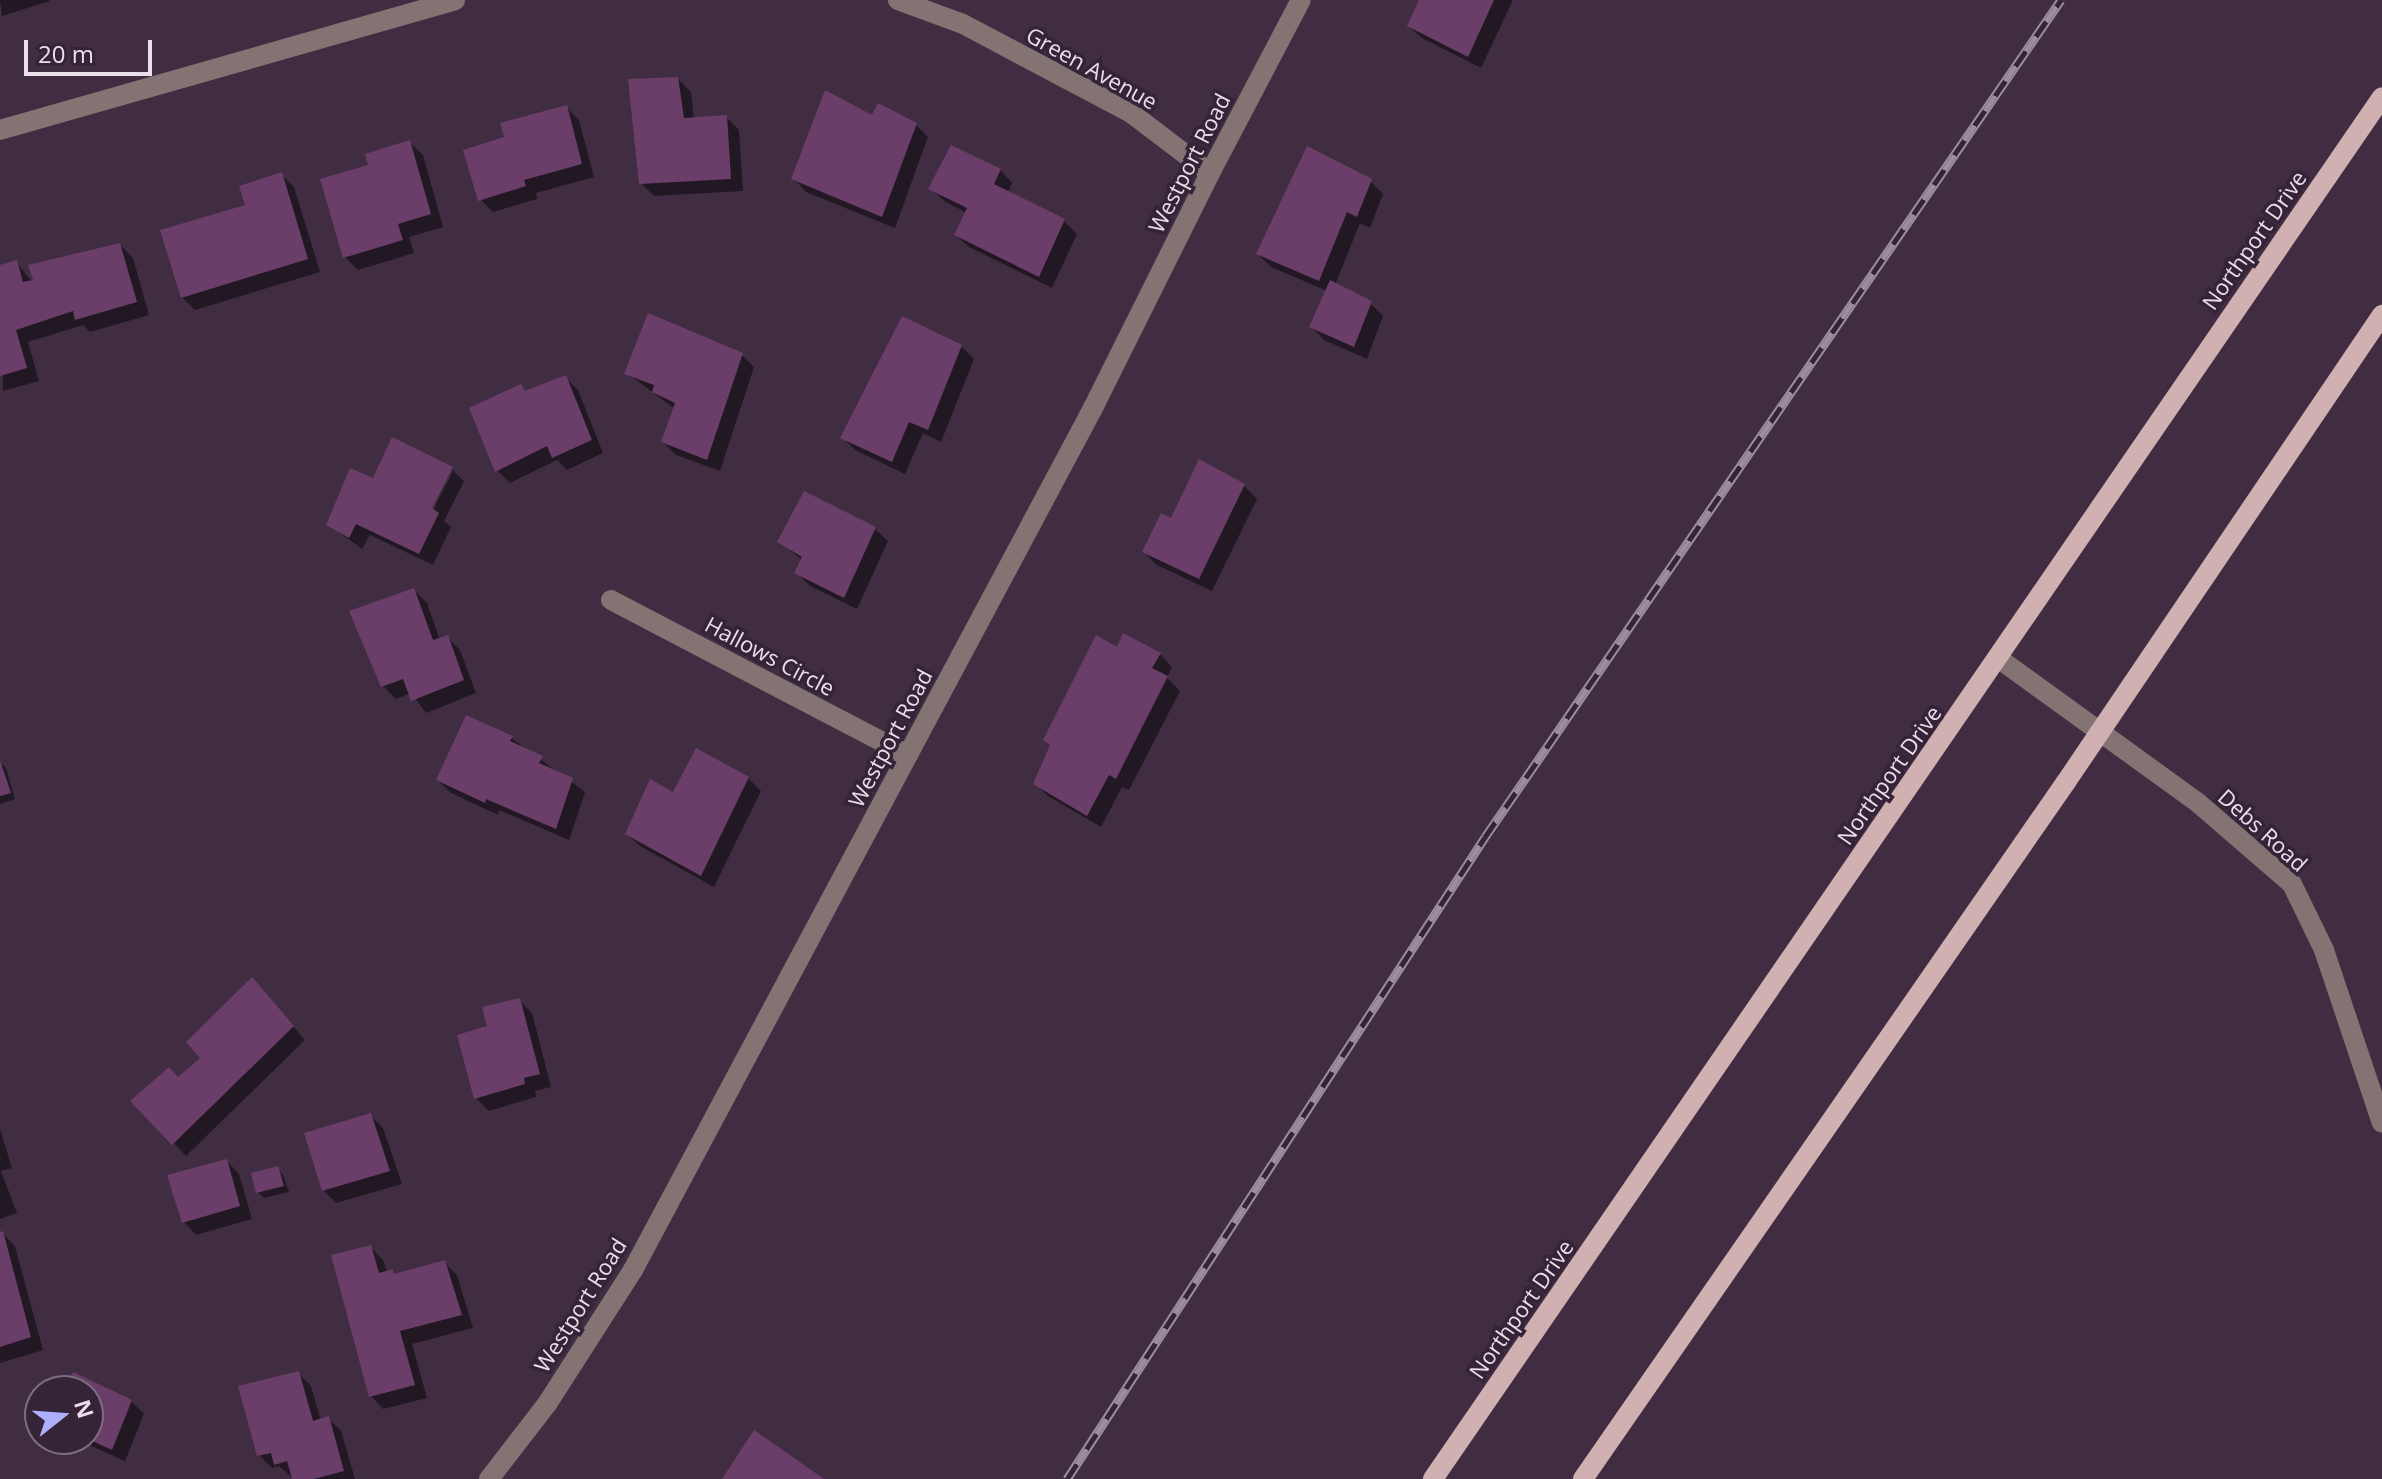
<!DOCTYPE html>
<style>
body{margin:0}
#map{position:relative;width:2382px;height:1479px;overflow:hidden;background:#402d42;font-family:"Open Sans",sans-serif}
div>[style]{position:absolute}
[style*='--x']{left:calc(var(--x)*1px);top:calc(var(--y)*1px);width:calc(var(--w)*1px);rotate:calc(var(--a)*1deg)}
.shadow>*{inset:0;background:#0007}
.building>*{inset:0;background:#6b3e69}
.minor>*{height:20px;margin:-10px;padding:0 10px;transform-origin:10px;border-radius:10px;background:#837373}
.major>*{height:20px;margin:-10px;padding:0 10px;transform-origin:10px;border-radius:10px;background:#d0b0b1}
.rail>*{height:9px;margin-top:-4.5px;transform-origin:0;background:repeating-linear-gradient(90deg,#352337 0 18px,#9c8d9d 0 36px);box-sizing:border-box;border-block:2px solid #9c8d9d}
span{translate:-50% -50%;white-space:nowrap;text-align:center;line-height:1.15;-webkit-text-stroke:7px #352337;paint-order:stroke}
.street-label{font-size:22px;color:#eadeeb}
.north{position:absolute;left:24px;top:1375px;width:80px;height:80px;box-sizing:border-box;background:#352337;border:2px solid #7d6e7f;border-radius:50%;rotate:73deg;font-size:22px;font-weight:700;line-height:32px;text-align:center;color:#eadeeb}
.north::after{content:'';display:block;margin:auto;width:28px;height:36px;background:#afaefa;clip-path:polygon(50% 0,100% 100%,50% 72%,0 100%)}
.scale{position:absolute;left:24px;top:40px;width:128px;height:36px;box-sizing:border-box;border:4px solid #eadeeb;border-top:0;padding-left:10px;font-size:24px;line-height:28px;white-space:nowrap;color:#eadeeb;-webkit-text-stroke:6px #352337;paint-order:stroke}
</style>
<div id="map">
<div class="shadow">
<div style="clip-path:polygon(0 0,49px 0,50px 1px,2px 16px)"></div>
<div style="clip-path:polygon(1421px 0,1513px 0,1481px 68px,1422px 38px,1409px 26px)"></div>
<div style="clip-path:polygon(678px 79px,691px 92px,694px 119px,726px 117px,739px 130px,743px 191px,654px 196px,641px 183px)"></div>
<div style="clip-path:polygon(566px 107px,579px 120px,594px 177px,536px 193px,537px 199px,493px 212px,480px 199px,506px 139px)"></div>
<div style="clip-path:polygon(873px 118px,915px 124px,928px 137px,895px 228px,806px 192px,794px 179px)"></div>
<div style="clip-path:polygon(410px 143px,423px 155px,443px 227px,409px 237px,414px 253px,358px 270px,345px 257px,370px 166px)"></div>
<div style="clip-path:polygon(1000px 170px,1012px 183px,1008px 193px,1064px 221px,1077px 234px,1052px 288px,969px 247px,956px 235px,967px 213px,944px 201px,931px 188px)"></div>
<div style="clip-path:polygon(281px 174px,294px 187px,320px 272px,195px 310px,182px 297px,247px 206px)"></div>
<div style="clip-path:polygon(1370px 181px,1383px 194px,1370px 228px,1360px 223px,1335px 285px,1370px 303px,1383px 316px,1367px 359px,1324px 340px,1312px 327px,1327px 291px,1271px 267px,1258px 254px)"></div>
<div style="clip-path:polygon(120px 245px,133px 258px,149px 315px,90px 332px,83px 325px,28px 342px,39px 381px,3px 391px,0 267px,17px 263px,32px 282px)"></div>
<div style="clip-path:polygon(961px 346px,974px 359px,941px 442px,923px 433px,905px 474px,855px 450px,842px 437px)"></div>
<div style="clip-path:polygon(741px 354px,754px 367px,720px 471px,676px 455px,663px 442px,675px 409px,627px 373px)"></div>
<div style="clip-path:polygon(565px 377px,578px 390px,603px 453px,567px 470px,557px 460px,510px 483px,497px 470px,521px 387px,527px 392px)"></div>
<div style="clip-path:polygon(1200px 462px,1244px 486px,1257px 499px,1212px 591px,1157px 565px,1144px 552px,1172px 521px)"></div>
<div style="clip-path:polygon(evenodd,451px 469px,464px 481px,444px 521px,451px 527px,433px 565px,370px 535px,362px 549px,329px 525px,374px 480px,451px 469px,448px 471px,453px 471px,429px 518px,425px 516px,448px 471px)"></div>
<div style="clip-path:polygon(875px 529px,888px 541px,857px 609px,810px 586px,797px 573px,803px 561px,780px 542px)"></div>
<div style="clip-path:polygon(414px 590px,427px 603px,440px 640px,447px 637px,460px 650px,476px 693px,426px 713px,411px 693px,396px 699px,383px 686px)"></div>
<div style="clip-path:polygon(1118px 650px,1160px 654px,1172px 667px,1167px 678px,1180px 691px,1129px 790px,1122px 787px,1101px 827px,1048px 796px,1035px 783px,1052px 746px)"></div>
<div style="clip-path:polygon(511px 738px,585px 792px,569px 840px,499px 810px,498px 815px,451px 793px,438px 780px)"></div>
<div style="clip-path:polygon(0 762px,6px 768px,15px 799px,0 804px)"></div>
<div style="clip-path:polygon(748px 778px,761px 791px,714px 887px,640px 846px,627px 834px,674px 795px)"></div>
<div style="clip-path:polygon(265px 993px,305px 1040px,186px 1156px,133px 1101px,178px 1080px)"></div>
<div style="clip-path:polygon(519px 1000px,532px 1013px,551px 1087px,535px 1091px,536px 1097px,489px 1111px,476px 1098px,489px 1027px)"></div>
<div style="clip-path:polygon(370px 1115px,383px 1128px,402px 1184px,336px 1203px,323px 1190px)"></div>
<div style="clip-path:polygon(0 1129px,12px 1168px,1px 1171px,17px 1213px,0 1219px)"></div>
<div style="clip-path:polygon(227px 1161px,239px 1174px,252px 1219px,196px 1235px,184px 1222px)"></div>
<div style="clip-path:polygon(277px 1169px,283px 1175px,289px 1192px,264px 1198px,258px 1192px)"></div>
<div style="clip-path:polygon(2px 1233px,15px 1246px,43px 1350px,0 1363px)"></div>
<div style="clip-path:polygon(370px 1247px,383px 1260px,387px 1273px,392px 1271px,397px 1276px,444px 1262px,457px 1275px,473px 1328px,412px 1344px,427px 1398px,383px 1409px,371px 1396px)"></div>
<div style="clip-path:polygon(298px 1373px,311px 1386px,321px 1421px,328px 1418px,341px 1431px,355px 1479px,294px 1479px,279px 1466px,272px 1468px,259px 1455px)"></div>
<div style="clip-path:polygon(74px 1375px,131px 1401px,144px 1414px,125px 1461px,76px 1439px,88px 1439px,88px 1391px,67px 1391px)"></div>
</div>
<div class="building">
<div style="clip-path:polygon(1419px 0,1494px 0,1468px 57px,1407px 26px)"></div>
<div style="clip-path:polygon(678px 77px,684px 118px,727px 115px,731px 179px,639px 184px,628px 79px)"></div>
<div style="clip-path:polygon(825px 90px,872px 115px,878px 103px,917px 123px,882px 217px,791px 179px)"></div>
<div style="clip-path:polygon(567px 105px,582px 164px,524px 180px,526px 186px,478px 201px,463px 150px,504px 137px,500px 123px)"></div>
<div style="clip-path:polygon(410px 140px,431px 214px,398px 224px,403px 240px,343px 258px,320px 179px,368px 165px,365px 154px)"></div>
<div style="clip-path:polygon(951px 145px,1001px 169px,994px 184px,1065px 219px,1039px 277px,954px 235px,967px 208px,928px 189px)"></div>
<div style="clip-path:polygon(1307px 146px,1372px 179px,1357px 217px,1347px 212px,1319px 281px,1256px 254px)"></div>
<div style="clip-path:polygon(282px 172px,308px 259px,181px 298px,160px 230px,245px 205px,239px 186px)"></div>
<div style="clip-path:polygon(120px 243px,137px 302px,75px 320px,73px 311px,16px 330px,27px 368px,0 376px,0 265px,17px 260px,23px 282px,33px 280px,28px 265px)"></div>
<div style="clip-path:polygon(1330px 280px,1372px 301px,1354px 347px,1309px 327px)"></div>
<div style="clip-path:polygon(648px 313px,743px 353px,707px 460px,661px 442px,675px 403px,652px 392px,654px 385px,624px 374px)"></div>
<div style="clip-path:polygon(902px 316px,962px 345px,928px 430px,909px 422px,892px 462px,840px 438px)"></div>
<div style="clip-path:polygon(566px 375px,592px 440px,552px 458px,547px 446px,495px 472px,469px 408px,521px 384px,525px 391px)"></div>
<div style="clip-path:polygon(392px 437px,453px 467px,432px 508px,439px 513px,419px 554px,356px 524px,349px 538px,326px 525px,350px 468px,373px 478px)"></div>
<div style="clip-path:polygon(1199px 459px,1245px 484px,1199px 579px,1142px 552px,1161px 513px,1171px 518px)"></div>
<div style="clip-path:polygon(804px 491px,876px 527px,844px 598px,794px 573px,802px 557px,777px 542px)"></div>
<div style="clip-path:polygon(414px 588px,433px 640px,448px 635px,464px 680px,411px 701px,403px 679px,381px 687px,349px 611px)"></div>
<div style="clip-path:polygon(1123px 633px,1161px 653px,1152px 668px,1168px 676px,1116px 779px,1109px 775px,1087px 816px,1033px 784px,1050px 745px,1043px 740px,1096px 635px,1117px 647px)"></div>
<div style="clip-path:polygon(466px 715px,513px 736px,510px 741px,543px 756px,539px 763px,573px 778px,556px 829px,486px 799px,485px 803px,436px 780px)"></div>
<div style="clip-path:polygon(696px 748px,749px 777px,701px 876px,625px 834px,650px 779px,673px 792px)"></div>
<div style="clip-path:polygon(0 760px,11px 793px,0 796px)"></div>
<div style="clip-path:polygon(252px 977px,294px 1026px,172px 1145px,130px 1101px,169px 1067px,178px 1077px,200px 1058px,186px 1042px)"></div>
<div style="clip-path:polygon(520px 998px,540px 1074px,524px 1078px,525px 1084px,474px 1099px,457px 1035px,487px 1026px,482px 1007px)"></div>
<div style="clip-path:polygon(371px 1113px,390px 1171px,322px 1191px,304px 1133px)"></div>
<div style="clip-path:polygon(227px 1159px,240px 1206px,182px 1223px,167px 1175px)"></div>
<div style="clip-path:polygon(278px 1166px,284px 1186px,256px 1193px,251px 1173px)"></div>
<div style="clip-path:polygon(3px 1231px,31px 1337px,0 1347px,0 1232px)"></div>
<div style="clip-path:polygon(371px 1245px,379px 1273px,393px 1269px,394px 1274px,445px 1260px,462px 1315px,400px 1331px,415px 1385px,369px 1397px,331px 1255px)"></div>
<div style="clip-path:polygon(299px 1371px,313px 1421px,329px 1416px,344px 1471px,314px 1479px,292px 1479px,287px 1461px,274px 1465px,271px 1453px,257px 1456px,238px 1386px)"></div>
<div style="clip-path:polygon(73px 1372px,132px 1400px,112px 1450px,88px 1439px,88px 1391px,65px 1391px)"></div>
<div style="clip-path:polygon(754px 1430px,824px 1479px,722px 1479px)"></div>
</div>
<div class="minor">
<div style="--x:898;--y:0;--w:69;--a:20.3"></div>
<div style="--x:963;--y:24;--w:190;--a:27.9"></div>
<div style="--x:1131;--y:113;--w:99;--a:37.2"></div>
<div style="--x:0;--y:130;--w:473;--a:-15.9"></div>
<div style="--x:611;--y:600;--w:335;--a:27.6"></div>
<div style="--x:1998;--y:658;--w:246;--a:35.9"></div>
<div style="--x:2197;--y:802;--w:125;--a:40.8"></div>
<div style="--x:2292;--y:884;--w:73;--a:64.1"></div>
<div style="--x:2324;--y:950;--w:182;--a:71.5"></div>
<div style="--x:489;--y:1479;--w:95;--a:-52.3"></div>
<div style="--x:547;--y:1404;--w:159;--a:-57.3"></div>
<div style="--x:633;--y:1270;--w:977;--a:-61.91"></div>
<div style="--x:1093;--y:408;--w:263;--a:-63.5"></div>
<div style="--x:1210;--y:173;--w:195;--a:-62.3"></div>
</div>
<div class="major">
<div style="--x:1433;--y:1479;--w:1676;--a:-55.52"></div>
<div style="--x:1583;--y:1479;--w:848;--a:-55.28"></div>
<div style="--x:2066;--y:782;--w:564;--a:-55.92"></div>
</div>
<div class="rail">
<div style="--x:1067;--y:1479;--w:766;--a:-56.93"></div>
<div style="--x:1485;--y:837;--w:1016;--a:-55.47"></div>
</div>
<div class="street-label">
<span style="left:1092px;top:68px;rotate:29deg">Green Avenue</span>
<span style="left:1189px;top:163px;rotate:-63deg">Westport Road</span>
<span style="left:2254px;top:240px;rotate:-55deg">Northport Drive</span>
<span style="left:770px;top:656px;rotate:28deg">Hallows Circle</span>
<span style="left:890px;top:738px;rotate:-62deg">Westport Road</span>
<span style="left:1889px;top:775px;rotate:-55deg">Northport Drive</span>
<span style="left:2263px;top:830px;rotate:42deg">Debs Road</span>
<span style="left:580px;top:1305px;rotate:-58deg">Westport Road</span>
<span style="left:1521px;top:1309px;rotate:-55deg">Northport Drive</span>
</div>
<div class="north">N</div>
<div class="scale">20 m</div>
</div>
